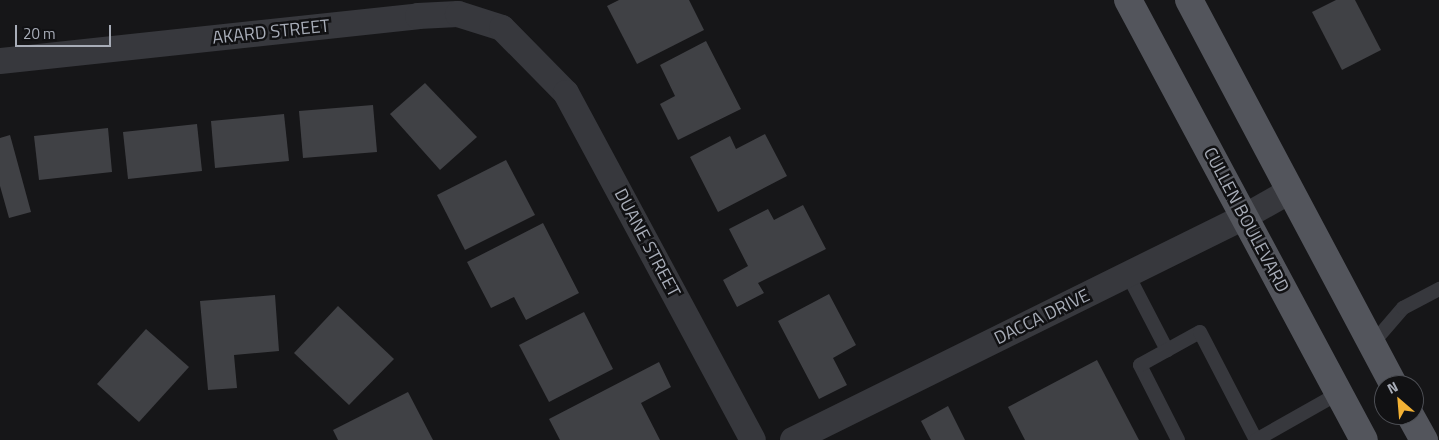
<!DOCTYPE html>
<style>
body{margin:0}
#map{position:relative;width:1439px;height:440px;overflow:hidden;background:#161618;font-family:"Titillium Web",sans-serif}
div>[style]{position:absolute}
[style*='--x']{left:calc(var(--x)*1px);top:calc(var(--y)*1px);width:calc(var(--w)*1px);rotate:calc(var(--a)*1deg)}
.building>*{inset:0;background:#404145}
.service>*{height:14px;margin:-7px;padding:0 7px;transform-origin:7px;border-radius:7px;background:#37383d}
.minor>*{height:26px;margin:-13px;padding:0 13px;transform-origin:13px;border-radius:13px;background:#37383d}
.primary>*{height:28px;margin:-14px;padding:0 14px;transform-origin:14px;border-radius:14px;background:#53555c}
span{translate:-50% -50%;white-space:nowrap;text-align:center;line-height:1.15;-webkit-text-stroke:5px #111113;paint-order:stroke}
.street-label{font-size:18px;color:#a8adb8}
.north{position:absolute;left:1374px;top:375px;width:50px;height:50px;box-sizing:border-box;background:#111113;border:1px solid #4d4f55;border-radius:50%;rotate:333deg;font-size:14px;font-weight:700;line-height:20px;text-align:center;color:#a8adb8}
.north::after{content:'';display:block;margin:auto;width:18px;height:22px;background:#f2b134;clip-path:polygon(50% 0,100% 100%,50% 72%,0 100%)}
.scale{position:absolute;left:15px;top:25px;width:96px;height:22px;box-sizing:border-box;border:2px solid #a8adb8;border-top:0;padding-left:6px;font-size:15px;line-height:18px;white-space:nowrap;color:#a8adb8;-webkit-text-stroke:4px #111113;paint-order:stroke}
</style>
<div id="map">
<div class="building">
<div style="clip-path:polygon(619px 0,689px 0,704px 30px,637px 64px,607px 6px)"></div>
<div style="clip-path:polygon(1336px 0,1355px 0,1381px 50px,1342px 70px,1312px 12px)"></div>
<div style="clip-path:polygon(706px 41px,741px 109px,678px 140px,660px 104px,675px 96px,660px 65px)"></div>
<div style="clip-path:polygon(425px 83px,477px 137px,440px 170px,390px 114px)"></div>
<div style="clip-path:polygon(373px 105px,377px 152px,303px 158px,299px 111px)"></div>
<div style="clip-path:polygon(284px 114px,289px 161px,215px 168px,211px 121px)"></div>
<div style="clip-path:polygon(197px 124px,202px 171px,128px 179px,123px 132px)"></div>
<div style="clip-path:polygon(108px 128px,112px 172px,39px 180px,34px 136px)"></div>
<div style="clip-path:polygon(765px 134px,787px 176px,718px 212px,690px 157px,730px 136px,736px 149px)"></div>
<div style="clip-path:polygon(10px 135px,31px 212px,9px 218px,0 186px,0 138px)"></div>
<div style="clip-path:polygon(506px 160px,535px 215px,465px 250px,437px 195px)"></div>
<div style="clip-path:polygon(803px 205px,826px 249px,758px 283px,764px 293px,737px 307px,723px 280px,748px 266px,729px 229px,768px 209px,774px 220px)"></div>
<div style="clip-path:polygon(543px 223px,579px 293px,526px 320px,514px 297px,491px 308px,467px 262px)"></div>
<div style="clip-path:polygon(829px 294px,856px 345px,833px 358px,847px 385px,819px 399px,778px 321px)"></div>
<div style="clip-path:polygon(275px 295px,279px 351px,234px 355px,237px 388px,208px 390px,200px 301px)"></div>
<div style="clip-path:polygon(338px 306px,394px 359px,349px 405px,294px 353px)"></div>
<div style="clip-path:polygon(584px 312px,613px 369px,549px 402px,519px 345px)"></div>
<div style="clip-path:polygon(146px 329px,189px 367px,139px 422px,97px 384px)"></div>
<div style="clip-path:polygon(1097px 360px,1139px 440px,1025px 440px,1008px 407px)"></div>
<div style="clip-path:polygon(659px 362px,671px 387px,641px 403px,660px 440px,560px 440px,549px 419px)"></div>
<div style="clip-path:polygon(408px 392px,433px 440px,338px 440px,333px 430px)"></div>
<div style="clip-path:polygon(948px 406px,965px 440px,931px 440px,921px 421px)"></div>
</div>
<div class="service">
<div style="--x:1128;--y:275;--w:85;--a:62.5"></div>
<div style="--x:1372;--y:344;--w:48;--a:-49.3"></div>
<div style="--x:1403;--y:308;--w:41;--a:-27.8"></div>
<div style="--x:1178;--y:440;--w:84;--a:-116.9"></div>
<div style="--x:1140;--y:365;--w:68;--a:-28.8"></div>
<div style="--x:1200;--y:332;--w:122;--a:62.6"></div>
<div style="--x:1256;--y:440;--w:95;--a:-29.5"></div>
</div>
<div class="minor">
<div style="--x:0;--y:61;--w:420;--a:-6.1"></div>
<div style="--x:418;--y:16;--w:40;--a:-2.9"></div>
<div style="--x:458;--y:14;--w:46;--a:17.7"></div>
<div style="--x:502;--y:28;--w:91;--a:45.4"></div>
<div style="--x:566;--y:93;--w:394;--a:61.7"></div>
<div style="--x:793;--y:440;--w:503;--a:-26.31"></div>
<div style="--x:1244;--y:217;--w:53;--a:-29.5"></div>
</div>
<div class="primary">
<div style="--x:1128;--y:0;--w:499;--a:61.8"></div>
<div style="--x:1189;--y:0;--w:436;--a:62"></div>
<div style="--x:1410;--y:415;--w:29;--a:61"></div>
</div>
<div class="street-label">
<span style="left:271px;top:32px;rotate:-6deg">AKARD STREET</span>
<span style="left:1246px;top:220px;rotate:62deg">CULLEN BOULEVARD</span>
<span style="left:647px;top:243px;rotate:62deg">DUANE STREET</span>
<span style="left:1042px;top:317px;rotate:-26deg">DACCA DRIVE</span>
</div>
<div class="north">N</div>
<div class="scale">20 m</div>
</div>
